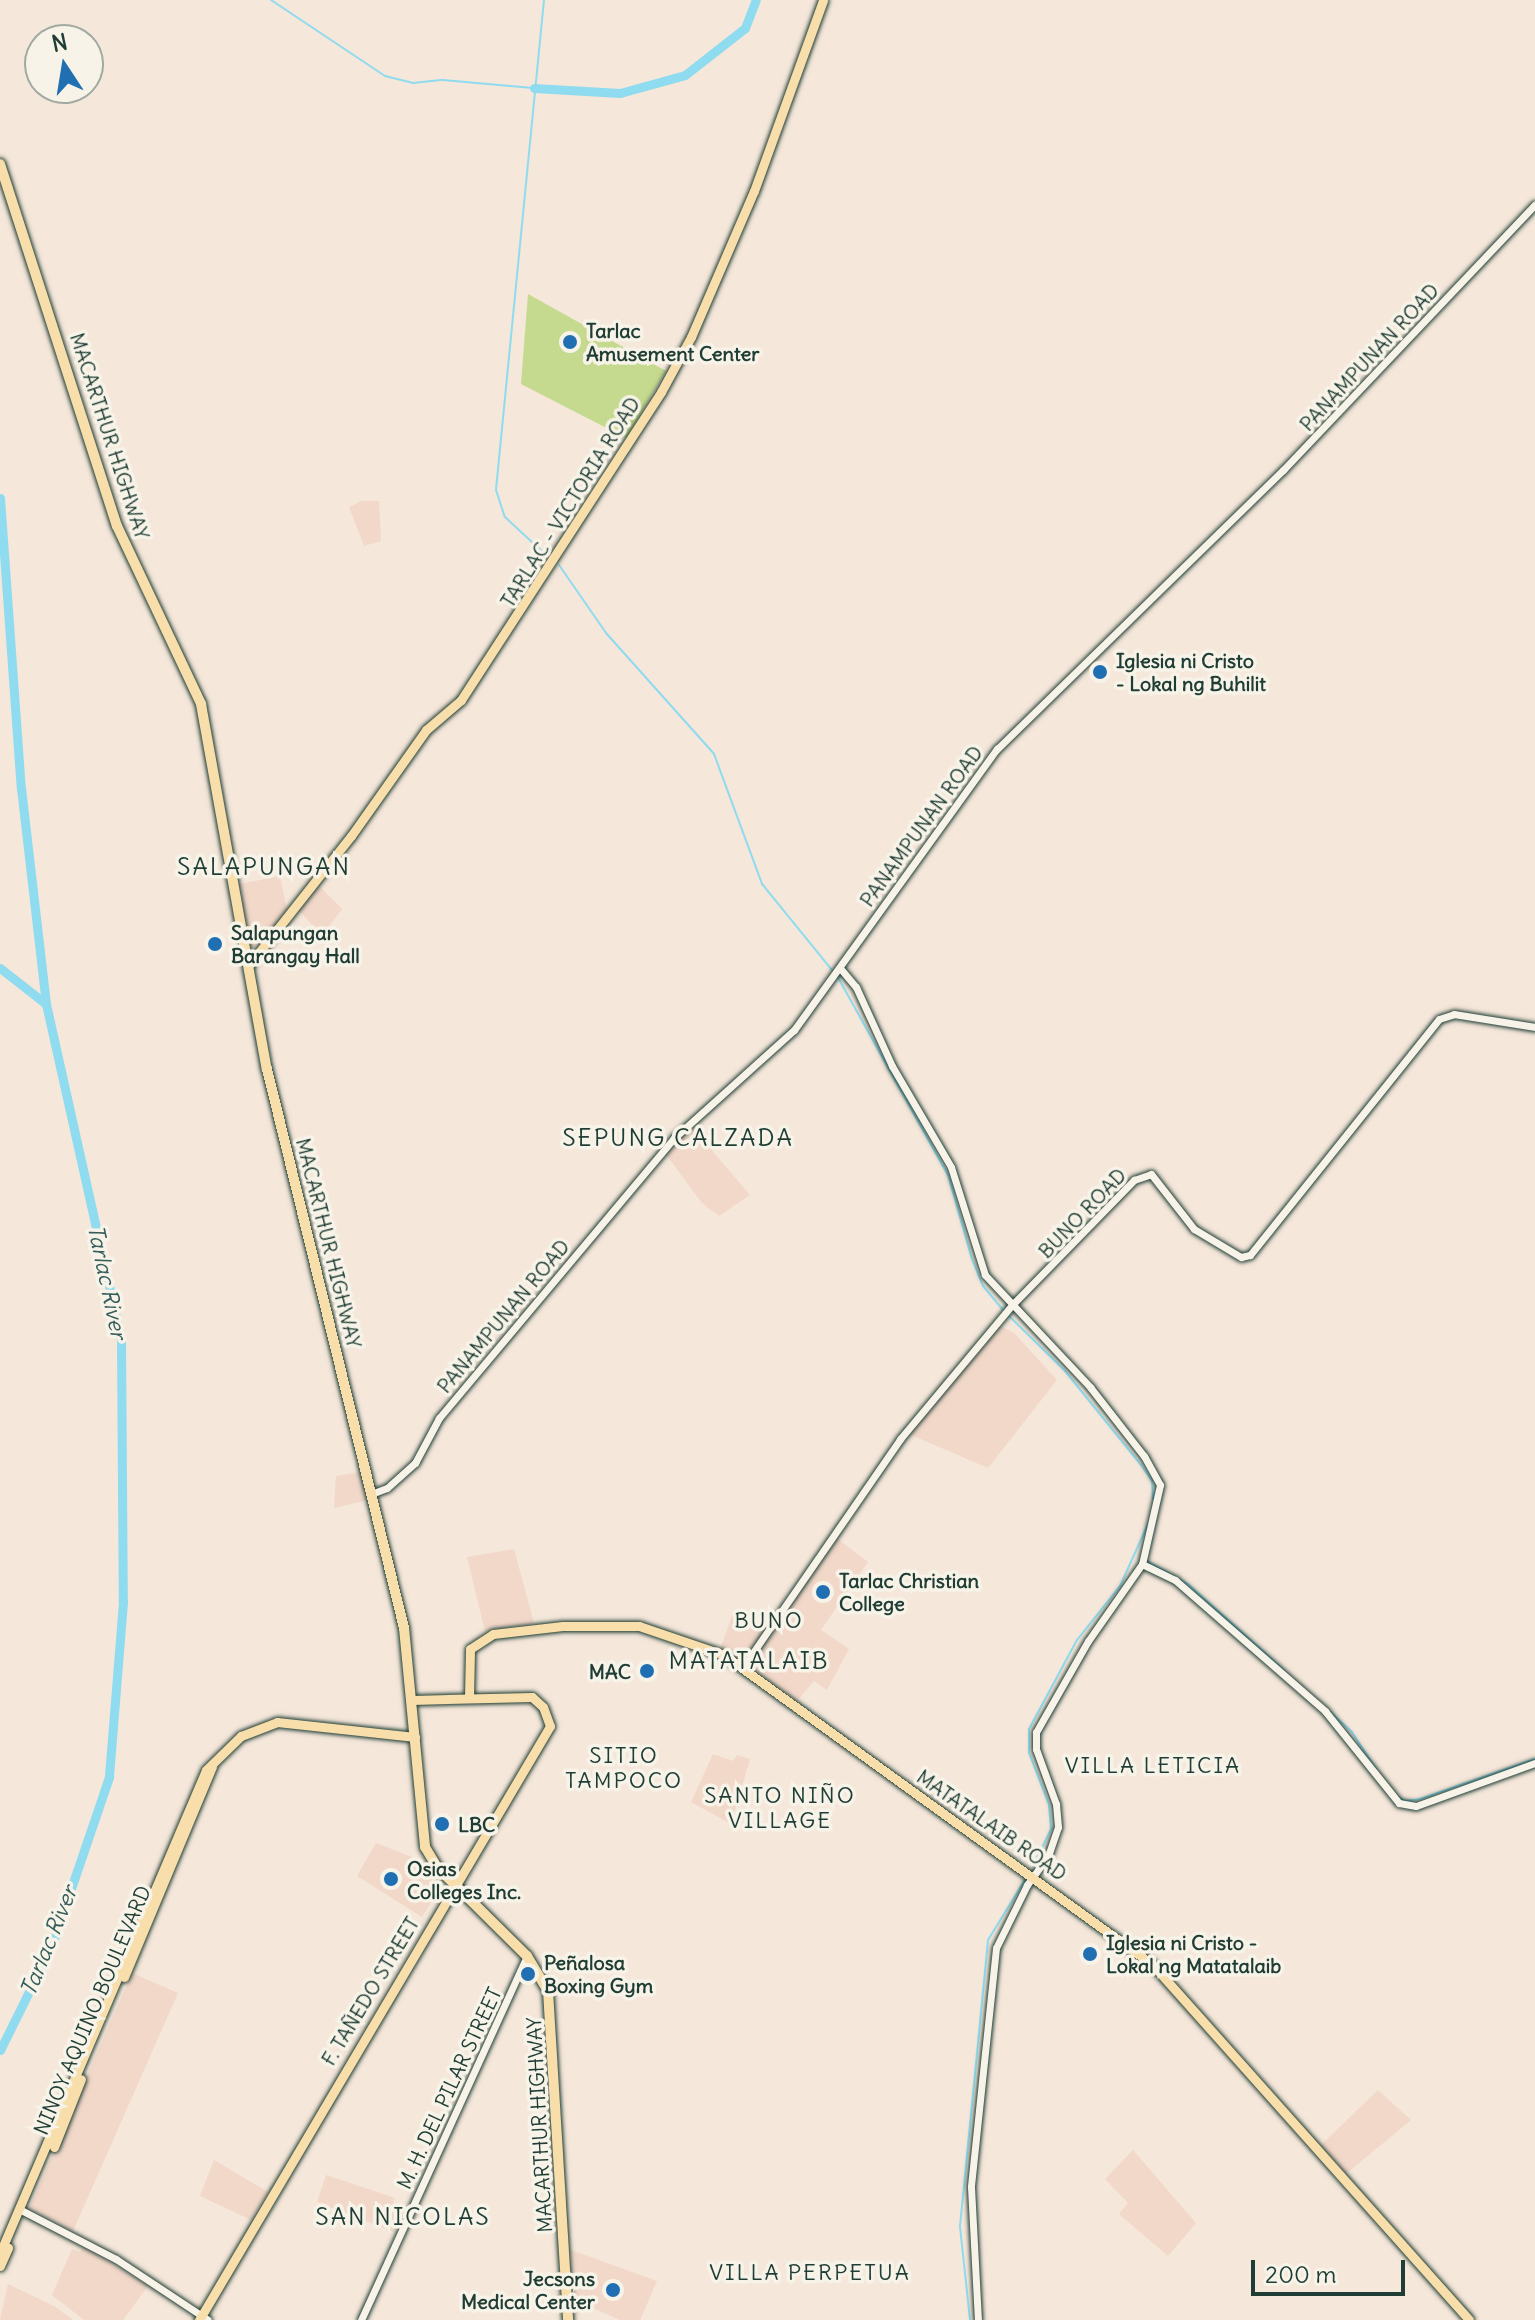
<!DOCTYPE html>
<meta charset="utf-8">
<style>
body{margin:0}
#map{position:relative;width:1535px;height:2320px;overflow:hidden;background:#f5e7da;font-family:Delius,sans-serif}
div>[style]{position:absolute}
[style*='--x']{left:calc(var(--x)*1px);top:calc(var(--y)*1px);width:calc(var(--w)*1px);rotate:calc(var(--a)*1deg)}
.built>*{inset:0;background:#f2d8c9}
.green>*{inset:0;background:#c5da8f}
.stream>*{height:2px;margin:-1px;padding:0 1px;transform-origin:1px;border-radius:1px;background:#8fdbef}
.river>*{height:9px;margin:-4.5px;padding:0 4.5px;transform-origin:4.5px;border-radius:4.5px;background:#8fdbef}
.roads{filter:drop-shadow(0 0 2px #1f3d34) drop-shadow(0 0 2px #1f3d34)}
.minor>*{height:7px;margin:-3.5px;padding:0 3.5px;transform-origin:3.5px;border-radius:3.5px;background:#f7f3e8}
.major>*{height:9px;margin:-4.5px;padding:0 4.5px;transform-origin:4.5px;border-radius:4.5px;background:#f8deab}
.highway>*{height:10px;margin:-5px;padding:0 5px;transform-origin:5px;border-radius:5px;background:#f8deab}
.dots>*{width:22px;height:22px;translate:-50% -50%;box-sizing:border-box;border:4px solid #f7f3e8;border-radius:50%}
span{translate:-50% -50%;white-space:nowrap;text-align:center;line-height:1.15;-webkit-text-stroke:7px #f7f3e8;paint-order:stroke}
.poi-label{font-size:20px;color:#1f3d34;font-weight:700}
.left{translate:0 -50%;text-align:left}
.right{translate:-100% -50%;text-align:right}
.street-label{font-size:20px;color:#1f3d34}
.water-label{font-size:22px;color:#355d59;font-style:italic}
.neighbourhood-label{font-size:22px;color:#1f3d34;letter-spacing:2px}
.quarter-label{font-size:24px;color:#1f3d34;letter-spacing:2px}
.north{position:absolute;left:24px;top:24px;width:80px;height:80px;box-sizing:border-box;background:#f7f3e8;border:2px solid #a1aaa0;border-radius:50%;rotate:348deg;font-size:22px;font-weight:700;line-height:32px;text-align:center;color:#1f3d34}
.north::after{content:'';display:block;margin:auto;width:28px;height:36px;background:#1f6fb2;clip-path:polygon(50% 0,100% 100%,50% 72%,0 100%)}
.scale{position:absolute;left:1251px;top:2260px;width:154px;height:36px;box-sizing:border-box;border:4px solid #1f3d34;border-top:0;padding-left:10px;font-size:24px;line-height:28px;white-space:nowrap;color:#1f3d34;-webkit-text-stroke:6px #f7f3e8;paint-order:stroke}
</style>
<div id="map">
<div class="built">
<div style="clip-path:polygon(362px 501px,379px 501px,381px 541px,364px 546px,349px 507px)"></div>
<div style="clip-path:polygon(280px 876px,287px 911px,259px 946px,251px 948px,240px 884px)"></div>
<div style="clip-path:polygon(318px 885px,342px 909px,322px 936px,299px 910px)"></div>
<div style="clip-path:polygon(692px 1127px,750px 1195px,719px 1216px,702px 1203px,665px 1153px)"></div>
<div style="clip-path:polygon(998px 1325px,1014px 1333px,1057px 1380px,988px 1468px,909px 1434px)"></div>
<div style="clip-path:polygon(360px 1472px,368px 1500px,334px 1508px,336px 1476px)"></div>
<div style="clip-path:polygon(835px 1537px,868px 1562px,821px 1630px,849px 1649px,827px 1690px,814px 1681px,797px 1701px,749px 1665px)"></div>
<div style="clip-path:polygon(514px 1549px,534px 1623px,485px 1631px,467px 1557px)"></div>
<div style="clip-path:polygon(733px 1613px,767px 1627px,746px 1661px,721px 1647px)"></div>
<div style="clip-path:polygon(713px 1754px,733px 1761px,737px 1755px,750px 1759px,731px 1824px,691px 1802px)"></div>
<div style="clip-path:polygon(376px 1843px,420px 1860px,442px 1885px,422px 1917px,357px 1876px)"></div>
<div style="clip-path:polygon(132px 1973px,178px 1993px,73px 2231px,29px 2209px)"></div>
<div style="clip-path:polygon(1378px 2090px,1411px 2120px,1346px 2174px,1321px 2145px)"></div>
<div style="clip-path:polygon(1133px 2150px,1196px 2223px,1168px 2256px,1119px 2214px,1128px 2203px,1105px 2179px)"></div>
<div style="clip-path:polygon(214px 2160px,268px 2192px,251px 2220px,200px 2196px)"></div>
<div style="clip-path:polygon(326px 2175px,395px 2198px,393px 2203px,406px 2208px,394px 2232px,317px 2202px)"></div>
<div style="clip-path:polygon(84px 2246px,148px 2286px,123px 2320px,84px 2320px,52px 2295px,72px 2249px,80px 2252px)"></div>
<div style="clip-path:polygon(571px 2250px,657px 2281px,640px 2320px,620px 2320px,573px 2299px)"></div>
<div style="clip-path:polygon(8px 2284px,54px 2306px,73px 2320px,0 2320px)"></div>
</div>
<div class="green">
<div style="clip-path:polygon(528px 294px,666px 371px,626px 438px,521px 384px)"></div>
</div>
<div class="stream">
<div style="--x:271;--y:0;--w:137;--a:33.7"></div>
<div style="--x:385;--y:76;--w:29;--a:14"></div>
<div style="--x:413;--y:83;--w:30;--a:-6"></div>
<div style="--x:443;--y:80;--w:90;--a:5.1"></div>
<div style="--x:544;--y:0;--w:492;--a:95.6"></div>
<div style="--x:496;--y:490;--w:28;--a:72"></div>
<div style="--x:505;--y:517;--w:57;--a:42.9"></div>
<div style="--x:559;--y:565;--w:83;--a:55.3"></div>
<div style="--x:606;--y:633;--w:162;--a:48.2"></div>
<div style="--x:714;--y:754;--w:139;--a:69.7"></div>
<div style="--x:762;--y:884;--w:111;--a:50.9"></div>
<div style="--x:836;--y:974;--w:230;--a:60.9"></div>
<div style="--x:948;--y:1175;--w:87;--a:74.1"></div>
<div style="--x:972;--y:1259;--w:29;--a:68"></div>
<div style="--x:983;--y:1286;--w:31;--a:50"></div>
<div style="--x:1008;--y:1315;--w:80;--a:44.5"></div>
<div style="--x:1065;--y:1371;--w:121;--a:51"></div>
<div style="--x:1141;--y:1465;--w:19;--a:55"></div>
<div style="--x:1152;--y:1481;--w:18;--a:87"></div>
<div style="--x:1147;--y:1561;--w:47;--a:29.3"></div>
<div style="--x:1188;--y:1584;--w:129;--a:41.9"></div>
<div style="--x:1330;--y:1712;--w:30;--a:42"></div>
<div style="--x:1352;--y:1732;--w:44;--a:57"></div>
<div style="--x:1397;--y:1796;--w:9;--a:32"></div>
<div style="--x:1405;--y:1801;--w:15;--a:-8"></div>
<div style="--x:1420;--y:1799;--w:122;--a:-19.2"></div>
<div style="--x:1033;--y:1866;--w:41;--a:-64.1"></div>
<div style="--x:1051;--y:1829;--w:24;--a:-95"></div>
<div style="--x:1049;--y:1805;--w:56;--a:-111"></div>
<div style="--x:1029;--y:1753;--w:24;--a:-90"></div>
<div style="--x:1029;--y:1729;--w:101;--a:-61.7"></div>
<div style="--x:1077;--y:1640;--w:69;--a:-51.5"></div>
<div style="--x:1120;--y:1586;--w:68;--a:-65.7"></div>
<div style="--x:970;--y:2320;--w:95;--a:-96.1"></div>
<div style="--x:960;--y:2226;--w:287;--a:-84.4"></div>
<div style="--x:988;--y:1940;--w:73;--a:-58.5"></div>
</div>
<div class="river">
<div style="--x:534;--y:88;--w:86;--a:3.3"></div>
<div style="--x:620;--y:93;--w:67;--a:-15.5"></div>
<div style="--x:685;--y:75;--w:76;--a:-38.1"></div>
<div style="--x:745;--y:28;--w:30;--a:-69"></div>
<div style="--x:0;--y:498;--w:291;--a:85.9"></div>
<div style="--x:21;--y:788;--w:217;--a:83.4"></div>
<div style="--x:46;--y:1004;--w:344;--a:77.4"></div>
<div style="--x:121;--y:1340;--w:262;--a:89.6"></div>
<div style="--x:123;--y:1602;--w:176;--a:94.6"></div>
<div style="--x:109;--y:1777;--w:180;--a:108.8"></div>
<div style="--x:51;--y:1947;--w:115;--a:116.3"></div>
<div style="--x:0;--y:968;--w:58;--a:38"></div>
</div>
<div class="roads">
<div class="minor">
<div style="--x:840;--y:968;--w:25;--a:50"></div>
<div style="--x:856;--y:987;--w:87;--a:65.5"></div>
<div style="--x:892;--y:1066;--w:117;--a:59.7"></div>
<div style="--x:951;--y:1167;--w:113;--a:72.5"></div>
<div style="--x:985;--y:1275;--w:154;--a:46.8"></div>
<div style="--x:1090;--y:1387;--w:88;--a:52"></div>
<div style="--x:1144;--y:1456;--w:33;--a:61"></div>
<div style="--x:1160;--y:1485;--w:81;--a:102.8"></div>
<div style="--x:1142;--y:1564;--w:94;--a:125"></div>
<div style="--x:1088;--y:1641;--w:105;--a:119.7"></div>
<div style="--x:1036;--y:1732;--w:17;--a:90"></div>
<div style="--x:1036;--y:1749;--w:59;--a:70"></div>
<div style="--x:1056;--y:1804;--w:23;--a:85"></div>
<div style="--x:1058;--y:1827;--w:31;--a:109"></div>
<div style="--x:1048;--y:1856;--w:36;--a:126"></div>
<div style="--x:1027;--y:1885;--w:70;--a:116.2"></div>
<div style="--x:996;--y:1948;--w:240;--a:96"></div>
<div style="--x:971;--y:2187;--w:133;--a:87"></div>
<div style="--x:371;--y:1494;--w:17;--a:-21"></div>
<div style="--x:387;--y:1488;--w:38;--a:-42"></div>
<div style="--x:415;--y:1463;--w:51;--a:-61.9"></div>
<div style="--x:439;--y:1418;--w:366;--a:-50"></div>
<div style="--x:674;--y:1138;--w:161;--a:-42"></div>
<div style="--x:794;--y:1030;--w:347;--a:-54.2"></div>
<div style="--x:997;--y:749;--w:400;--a:-44.3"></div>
<div style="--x:1283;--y:470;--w:366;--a:-46.5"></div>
<div style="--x:1142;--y:1564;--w:37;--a:26"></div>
<div style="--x:1175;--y:1580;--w:199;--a:41.1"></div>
<div style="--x:1325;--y:1711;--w:118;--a:51.2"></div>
<div style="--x:1399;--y:1803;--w:17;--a:10"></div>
<div style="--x:1416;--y:1806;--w:127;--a:-19.9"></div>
<div style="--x:743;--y:1667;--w:277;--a:-55.4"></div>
<div style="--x:900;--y:1439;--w:175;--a:-50.1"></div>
<div style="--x:1012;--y:1305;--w:175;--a:-45.7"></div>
<div style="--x:1134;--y:1180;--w:18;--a:-19"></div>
<div style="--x:1151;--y:1174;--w:70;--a:52"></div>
<div style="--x:1194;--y:1229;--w:55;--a:30.8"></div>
<div style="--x:1241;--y:1257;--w:9;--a:-13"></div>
<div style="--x:1250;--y:1255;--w:302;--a:-51.3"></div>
<div style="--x:1439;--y:1019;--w:16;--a:-18"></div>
<div style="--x:1454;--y:1014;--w:82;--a:9.1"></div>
<div style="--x:19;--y:2209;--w:109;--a:27.3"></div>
<div style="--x:116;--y:2259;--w:110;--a:33.5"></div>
<div style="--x:361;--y:2320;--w:400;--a:-65.5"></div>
</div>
<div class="major">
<div style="--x:249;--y:965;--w:164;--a:-51.7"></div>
<div style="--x:351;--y:836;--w:130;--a:-54.7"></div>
<div style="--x:426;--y:730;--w:46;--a:-40.6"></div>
<div style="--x:461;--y:700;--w:367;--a:-57"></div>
<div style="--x:661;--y:392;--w:63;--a:-61.4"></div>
<div style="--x:691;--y:337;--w:159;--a:-66.7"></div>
<div style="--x:754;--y:191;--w:203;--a:-70.1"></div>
<div style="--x:469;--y:1698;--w:49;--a:-88.8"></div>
<div style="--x:470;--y:1649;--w:27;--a:-33"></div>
<div style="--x:493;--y:1634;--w:70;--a:-6.5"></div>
<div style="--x:563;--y:1626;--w:76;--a:0"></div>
<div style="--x:639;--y:1626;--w:90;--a:18.8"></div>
<div style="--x:724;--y:1655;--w:529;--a:35.85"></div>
<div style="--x:1153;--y:1965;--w:475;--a:48.3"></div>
<div style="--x:124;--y:1977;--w:228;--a:-67.3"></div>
<div style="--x:54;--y:2147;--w:73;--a:-68.3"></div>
<div style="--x:0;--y:2253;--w:525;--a:-66.9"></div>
<div style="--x:206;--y:1770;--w:49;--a:-44.2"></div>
<div style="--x:241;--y:1736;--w:39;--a:-21"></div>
<div style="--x:277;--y:1722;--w:139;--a:6.2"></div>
<div style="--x:0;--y:2266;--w:20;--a:-66"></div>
<div style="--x:199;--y:2320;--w:690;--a:-59.42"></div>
<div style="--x:550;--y:1726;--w:20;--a:-110"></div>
<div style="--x:543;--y:1707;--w:15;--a:-138"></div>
<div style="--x:532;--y:1697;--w:120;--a:178.6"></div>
</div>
<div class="highway">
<div style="--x:0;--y:164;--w:380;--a:72.1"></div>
<div style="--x:117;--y:526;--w:197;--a:64.7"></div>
<div style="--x:201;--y:704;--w:371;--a:79.8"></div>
<div style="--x:267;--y:1069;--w:576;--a:76.23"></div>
<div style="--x:404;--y:1628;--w:220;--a:84.5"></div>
<div style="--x:425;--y:1847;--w:23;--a:59"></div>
<div style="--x:437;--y:1867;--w:127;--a:44.7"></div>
<div style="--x:527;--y:1956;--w:41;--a:59"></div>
<div style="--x:548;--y:1991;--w:330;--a:86.5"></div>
</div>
</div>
<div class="dots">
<div style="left:570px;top:342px;background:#1f6fb2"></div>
<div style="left:1100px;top:672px;background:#1f6fb2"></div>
<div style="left:215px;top:944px;background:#1f6fb2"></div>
<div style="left:823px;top:1592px;background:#1f6fb2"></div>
<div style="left:647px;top:1671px;background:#1f6fb2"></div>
<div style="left:442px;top:1824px;background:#1f6fb2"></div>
<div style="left:391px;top:1879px;background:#1f6fb2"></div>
<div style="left:1090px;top:1954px;background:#1f6fb2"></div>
<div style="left:528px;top:1974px;background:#1f6fb2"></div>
<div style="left:613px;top:2290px;background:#1f6fb2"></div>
</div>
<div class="poi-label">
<span class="left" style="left:586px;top:342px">Tarlac<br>Amusement Center</span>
<span class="left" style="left:1116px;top:672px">Iglesia ni Cristo<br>- Lokal ng Buhilit</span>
<span class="left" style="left:231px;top:944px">Salapungan<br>Barangay Hall</span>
<span class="left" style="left:839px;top:1592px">Tarlac Christian<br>College</span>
<span class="right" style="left:631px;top:1671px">MAC</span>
<span class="left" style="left:458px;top:1824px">LBC</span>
<span class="left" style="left:407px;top:1880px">Osias<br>Colleges Inc.</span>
<span class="left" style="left:1106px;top:1954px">Iglesia ni Cristo -<br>Lokal ng Matatalaib</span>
<span class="left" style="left:544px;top:1974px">Peñalosa<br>Boxing Gym</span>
<span class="right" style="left:595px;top:2290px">Jecsons<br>Medical Center</span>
</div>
<div class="street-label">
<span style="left:1369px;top:357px;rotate:-47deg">PANAMPUNAN ROAD</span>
<span style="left:110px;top:436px;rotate:72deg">MACARTHUR HIGHWAY</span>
<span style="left:570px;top:502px;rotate:-58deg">TARLAC - VICTORIA ROAD</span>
<span style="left:921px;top:826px;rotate:-54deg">PANAMPUNAN ROAD</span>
<span style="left:1082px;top:1213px;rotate:-46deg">BUNO ROAD</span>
<span style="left:329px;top:1243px;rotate:76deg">MACARTHUR HIGHWAY</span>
<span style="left:503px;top:1316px;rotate:-50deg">PANAMPUNAN ROAD</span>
<span style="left:992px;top:1825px;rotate:35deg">MATATALAIB ROAD</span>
<span style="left:370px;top:1991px;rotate:-59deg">F. TAÑEDO STREET</span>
<span style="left:92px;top:2010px;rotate:-67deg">NINOY AQUINO BOULEVARD</span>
<span style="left:449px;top:2088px;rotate:-65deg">M. H. DEL PILAR STREET</span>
<span style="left:539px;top:2125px;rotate:-93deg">MACARTHUR HIGHWAY</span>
</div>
<div class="water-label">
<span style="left:107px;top:1282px;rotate:78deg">Tarlac River</span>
<span style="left:49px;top:1941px;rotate:-68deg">Tarlac River</span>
</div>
<div class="neighbourhood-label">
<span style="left:769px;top:1621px">BUNO</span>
<span style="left:624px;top:1768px">SITIO<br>TAMPOCO</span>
<span style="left:1153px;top:1766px">VILLA LETICIA</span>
<span style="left:780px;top:1808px">SANTO NIÑO<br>VILLAGE</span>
<span style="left:810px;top:2273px">VILLA PERPETUA</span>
</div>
<div class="quarter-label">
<span style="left:264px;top:867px">SALAPUNGAN</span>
<span style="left:678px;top:1138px">SEPUNG CALZADA</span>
<span style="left:749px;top:1661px">MATATALAIB</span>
<span style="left:403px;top:2217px">SAN NICOLAS</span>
</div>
<div class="north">N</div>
<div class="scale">200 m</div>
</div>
